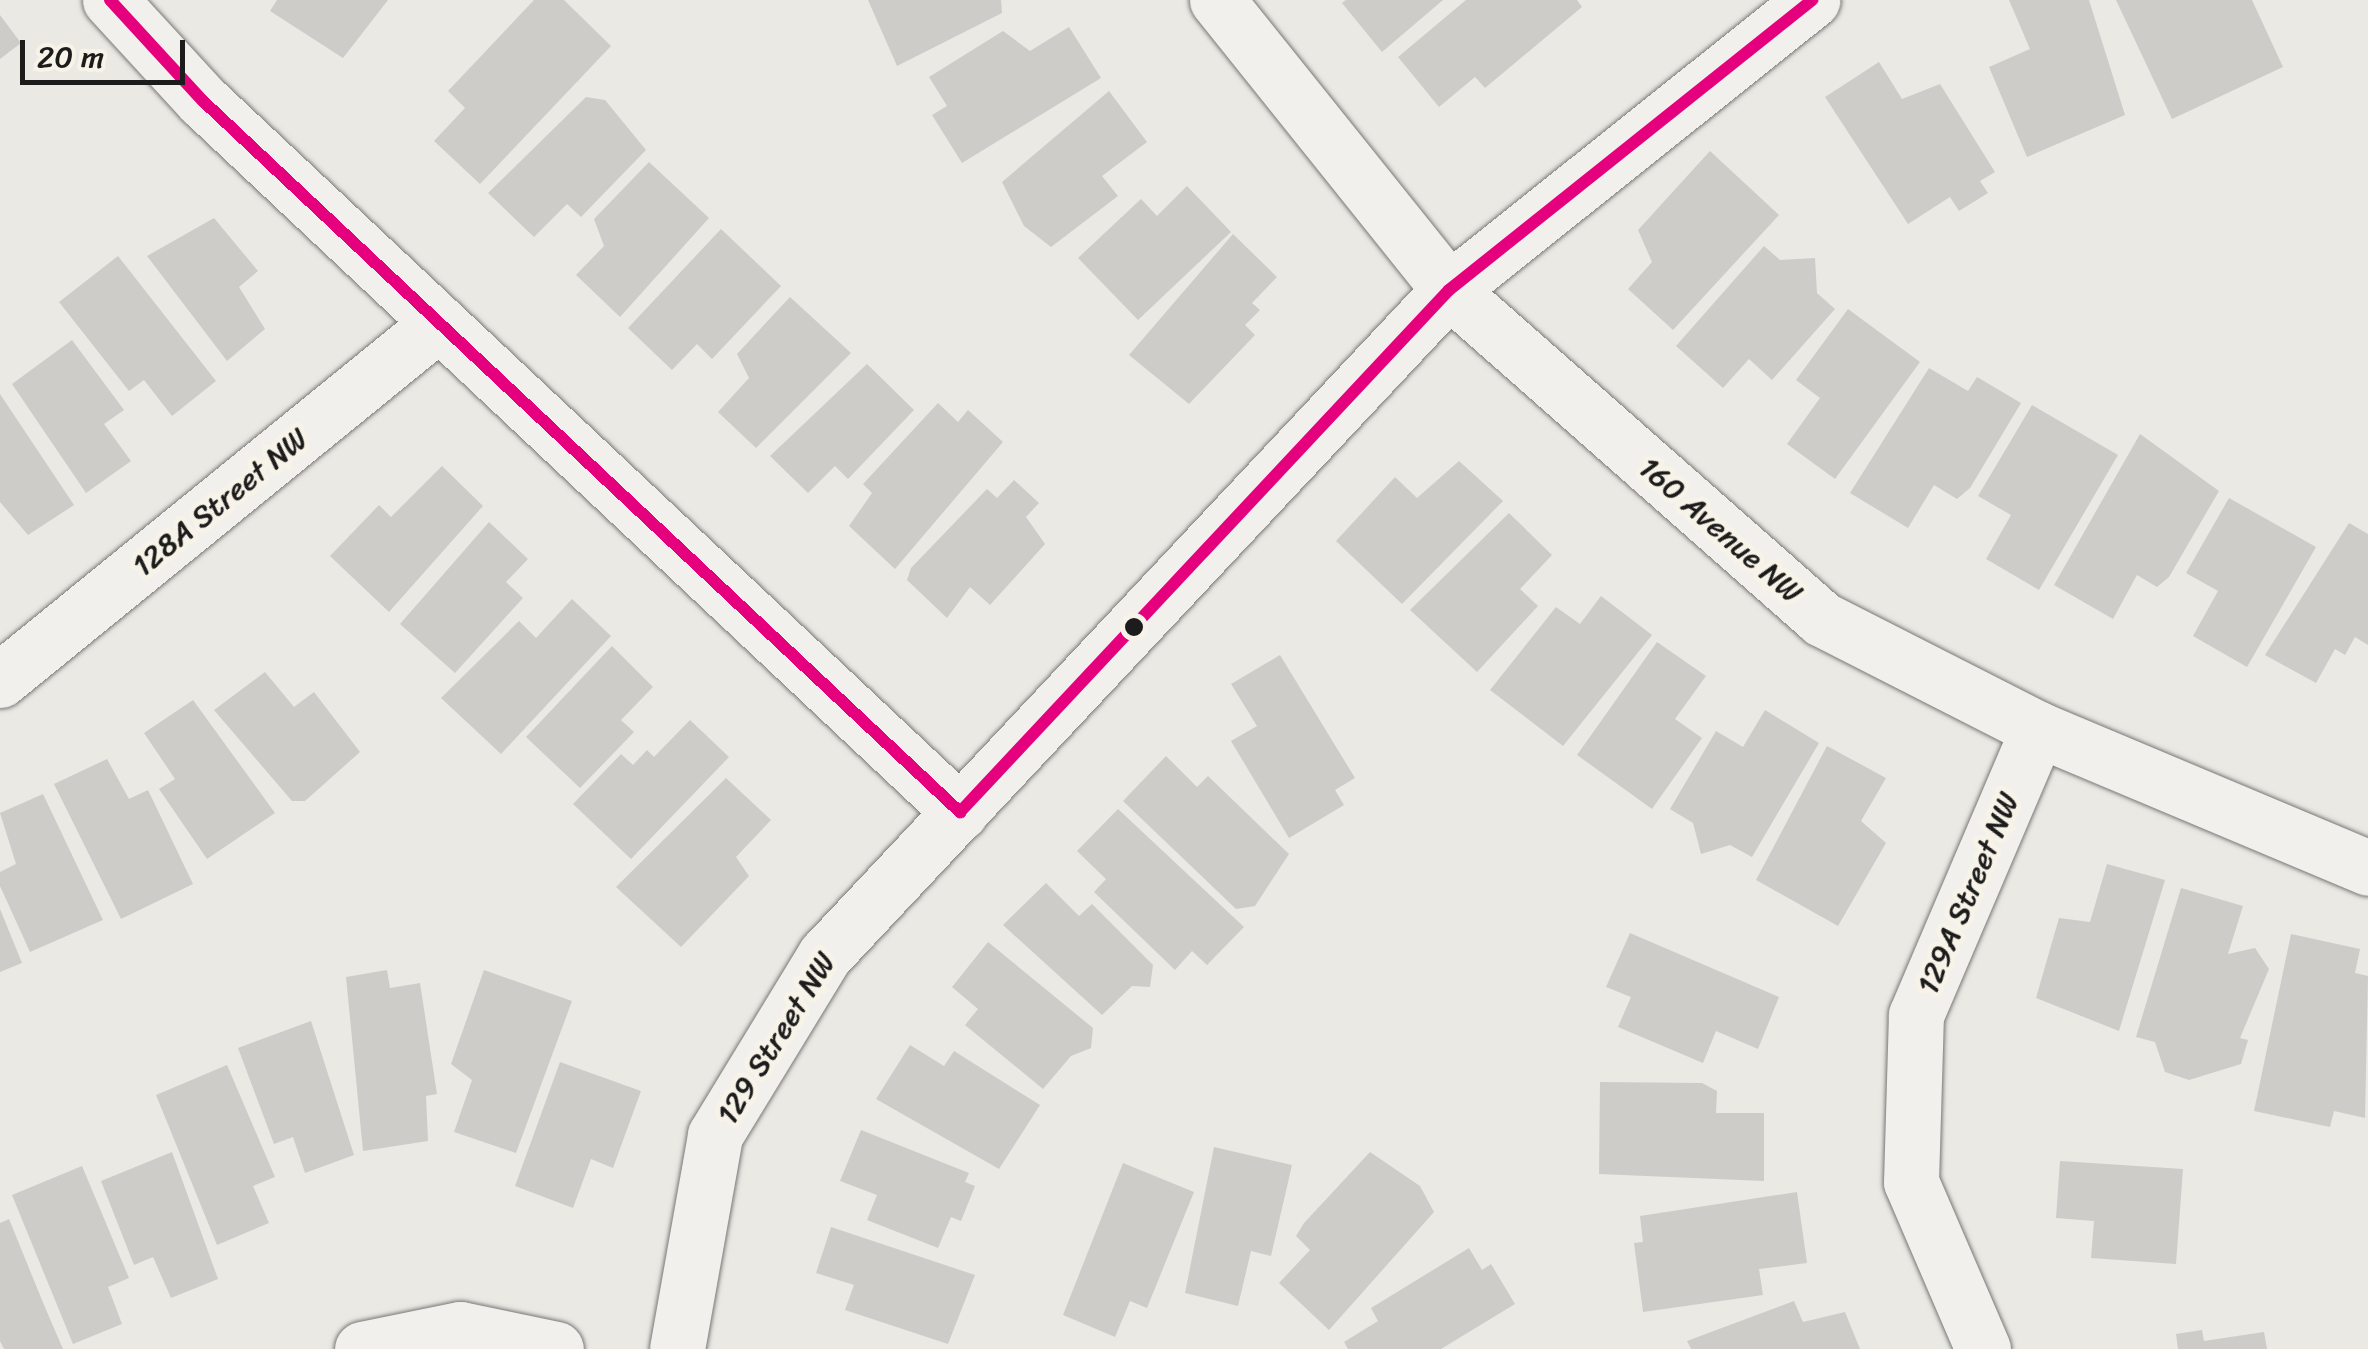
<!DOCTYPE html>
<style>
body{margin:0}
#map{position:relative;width:2368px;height:1349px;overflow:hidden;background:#eae9e4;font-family:Sriracha,sans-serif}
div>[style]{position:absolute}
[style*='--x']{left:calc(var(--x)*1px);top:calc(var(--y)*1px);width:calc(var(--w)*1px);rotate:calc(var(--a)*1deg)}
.building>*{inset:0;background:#cdccc9}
.roads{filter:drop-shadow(0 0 2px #797876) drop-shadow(0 0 2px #797876)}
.street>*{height:55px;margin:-27.5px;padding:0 27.5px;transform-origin:27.5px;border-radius:27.5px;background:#f1f0ec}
.secondary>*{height:55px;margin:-27.5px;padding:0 27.5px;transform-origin:27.5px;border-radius:27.5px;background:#f1f0ec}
.bus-1>*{height:12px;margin:-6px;padding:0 6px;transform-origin:6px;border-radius:6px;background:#e5007d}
.dots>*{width:28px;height:28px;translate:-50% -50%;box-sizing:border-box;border:5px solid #f7f3e8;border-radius:50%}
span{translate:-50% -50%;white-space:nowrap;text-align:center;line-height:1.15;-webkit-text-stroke:10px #f7f3e8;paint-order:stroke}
.street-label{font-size:30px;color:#1c1c1c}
.scale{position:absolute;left:20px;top:40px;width:165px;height:45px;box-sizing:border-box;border:5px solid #1c1c1c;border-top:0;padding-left:12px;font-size:30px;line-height:35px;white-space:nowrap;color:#1c1c1c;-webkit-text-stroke:8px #f7f3e8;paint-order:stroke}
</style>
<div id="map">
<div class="building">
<div style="clip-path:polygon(277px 0,388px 0,343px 58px,270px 11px)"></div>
<div style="clip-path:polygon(534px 0,564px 0,611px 46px,480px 184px,434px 141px,465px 108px,448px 91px)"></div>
<div style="clip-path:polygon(868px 0,1001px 0,1002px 13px,897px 66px)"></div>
<div style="clip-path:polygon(1443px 0,1382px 52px,1342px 3px,1346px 0)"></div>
<div style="clip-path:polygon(1466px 0,1577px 0,1582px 7px,1485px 88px,1475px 77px,1439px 107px,1398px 57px)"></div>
<div style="clip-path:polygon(2009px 0,2089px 0,2125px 115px,2027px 157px,1989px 67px,2030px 49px)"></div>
<div style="clip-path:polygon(2116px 0,2252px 0,2283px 67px,2172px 119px)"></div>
<div style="clip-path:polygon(0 15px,21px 43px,0 59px)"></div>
<div style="clip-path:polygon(1069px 27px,1101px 78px,962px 163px,932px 115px,947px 106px,929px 77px,1003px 31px,1030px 51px)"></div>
<div style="clip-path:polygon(1879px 62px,1902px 99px,1940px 84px,1995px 172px,1980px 181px,1988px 193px,1959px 211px,1950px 197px,1908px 224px,1825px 97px)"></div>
<div style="clip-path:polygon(1109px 91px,1147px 142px,1102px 176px,1118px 196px,1051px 247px,1024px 226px,1002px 182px)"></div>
<div style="clip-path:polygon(586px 97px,605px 100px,646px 150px,581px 217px,567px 204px,534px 237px,488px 193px)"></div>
<div style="clip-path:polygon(1710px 151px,1779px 215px,1673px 330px,1628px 289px,1652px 262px,1638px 230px)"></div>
<div style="clip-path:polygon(649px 162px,709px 218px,620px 317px,576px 275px,604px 246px,594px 219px)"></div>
<div style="clip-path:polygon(1187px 186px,1231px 232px,1138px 320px,1078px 258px,1141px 199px,1157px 216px)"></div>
<div style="clip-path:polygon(214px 218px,258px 271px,239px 287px,265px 329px,227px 361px,147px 256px)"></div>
<div style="clip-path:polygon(721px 229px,781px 286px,712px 359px,697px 344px,672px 370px,628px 328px)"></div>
<div style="clip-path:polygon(1233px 234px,1277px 277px,1252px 303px,1260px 310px,1245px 325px,1255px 335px,1189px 404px,1129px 355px)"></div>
<div style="clip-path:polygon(1764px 246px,1780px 260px,1815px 258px,1817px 293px,1835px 309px,1772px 380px,1749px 359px,1723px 388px,1676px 346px)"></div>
<div style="clip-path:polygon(118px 256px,216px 381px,172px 416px,144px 380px,129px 391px,59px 302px)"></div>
<div style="clip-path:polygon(790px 297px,851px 353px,756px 448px,718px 412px,749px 378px,737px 354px)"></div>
<div style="clip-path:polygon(1848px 309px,1920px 362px,1835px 479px,1787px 444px,1820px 398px,1796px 380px)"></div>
<div style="clip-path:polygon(72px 340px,124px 410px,104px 424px,131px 461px,86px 493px,12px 384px)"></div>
<div style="clip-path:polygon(867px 364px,914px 410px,848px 479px,835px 466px,808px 493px,770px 456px)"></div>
<div style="clip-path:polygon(1929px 368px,1968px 391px,1977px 377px,2021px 403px,1970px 488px,1957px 499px,1934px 485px,1908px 528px,1850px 493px)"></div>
<div style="clip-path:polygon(0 394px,74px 505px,28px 535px,0 502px)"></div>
<div style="clip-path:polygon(938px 403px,958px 422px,968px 410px,1003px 442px,895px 569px,849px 526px,872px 493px,863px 484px)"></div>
<div style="clip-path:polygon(2032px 405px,2118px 455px,2039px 590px,1986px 559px,2011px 515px,1978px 496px)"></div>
<div style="clip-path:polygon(2140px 434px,2219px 491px,2169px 577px,2157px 587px,2137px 575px,2113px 619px,2054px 585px)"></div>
<div style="clip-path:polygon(1459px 461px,1503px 501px,1402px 604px,1336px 541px,1395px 477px,1417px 498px)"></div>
<div style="clip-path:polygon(442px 466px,483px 506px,389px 612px,330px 556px,379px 505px,391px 517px)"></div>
<div style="clip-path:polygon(1014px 480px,1039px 503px,1026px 517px,1045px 544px,990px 605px,970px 587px,947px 618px,907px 580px,911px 568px,987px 489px,997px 498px)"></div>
<div style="clip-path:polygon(2229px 498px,2316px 547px,2247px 667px,2193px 636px,2218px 591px,2186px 573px)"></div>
<div style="clip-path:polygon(1509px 513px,1552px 555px,1520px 589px,1538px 606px,1477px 672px,1410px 610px)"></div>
<div style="clip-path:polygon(489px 522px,528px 559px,506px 582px,523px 598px,455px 673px,400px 624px)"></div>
<div style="clip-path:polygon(2349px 523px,2368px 534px,2368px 645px,2355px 637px,2345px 655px,2335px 649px,2316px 683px,2265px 655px)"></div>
<div style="clip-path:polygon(1601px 596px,1652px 635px,1563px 746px,1490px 690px,1556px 607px,1580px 624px)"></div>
<div style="clip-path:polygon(572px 599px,611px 636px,501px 754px,441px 698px,519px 621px,536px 638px)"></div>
<div style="clip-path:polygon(1657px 642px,1706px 676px,1675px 719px,1702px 738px,1652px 809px,1577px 755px)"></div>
<div style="clip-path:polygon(612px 646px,653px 687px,621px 720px,634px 732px,580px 788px,526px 737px)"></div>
<div style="clip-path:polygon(1280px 655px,1355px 778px,1335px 790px,1344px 805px,1289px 838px,1231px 741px,1257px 726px,1231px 684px)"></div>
<div style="clip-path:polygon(265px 672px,294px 707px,314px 692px,360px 752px,305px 801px,292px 801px,214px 710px)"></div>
<div style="clip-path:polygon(193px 700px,275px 813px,207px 859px,159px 789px,175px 779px,144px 733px)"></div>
<div style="clip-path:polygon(1765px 710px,1819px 743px,1752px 857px,1730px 845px,1701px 854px,1693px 823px,1670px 809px,1716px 731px,1743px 747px)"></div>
<div style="clip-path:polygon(690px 720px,729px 757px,631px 859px,573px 804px,621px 754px,633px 765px,647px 750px,654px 757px)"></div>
<div style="clip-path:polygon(1827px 746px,1886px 778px,1861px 821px,1886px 843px,1838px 926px,1756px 880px)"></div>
<div style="clip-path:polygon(1166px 756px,1197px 787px,1208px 776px,1289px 854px,1255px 906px,1236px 909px,1123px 801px)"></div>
<div style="clip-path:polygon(107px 759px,129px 799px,148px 790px,193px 884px,121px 919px,54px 784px)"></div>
<div style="clip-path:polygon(726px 778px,771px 820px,736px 857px,749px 876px,681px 947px,616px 887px)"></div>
<div style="clip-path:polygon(43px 794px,103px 920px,30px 952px,0 886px,0 872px,16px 864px,0 813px)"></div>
<div style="clip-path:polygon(1118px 809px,1244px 927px,1207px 965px,1192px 951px,1175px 970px,1094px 892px,1106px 879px,1077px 851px)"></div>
<div style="clip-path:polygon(2107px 864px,2165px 880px,2119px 1031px,2036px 998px,2059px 918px,2090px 922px)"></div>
<div style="clip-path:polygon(1046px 883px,1079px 916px,1092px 904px,1153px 965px,1150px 987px,1132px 986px,1102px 1015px,1003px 925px)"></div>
<div style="clip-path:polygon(2181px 888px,2243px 906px,2228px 954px,2255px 948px,2269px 969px,2240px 1038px,2248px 1040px,2241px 1064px,2189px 1080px,2165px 1072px,2155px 1042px,2136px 1037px)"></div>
<div style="clip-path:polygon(0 909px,22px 963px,0 972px)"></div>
<div style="clip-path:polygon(1630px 933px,1779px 997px,1758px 1049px,1716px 1031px,1703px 1063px,1618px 1027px,1631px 997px,1606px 987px)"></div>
<div style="clip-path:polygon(2291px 934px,2360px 949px,2355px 973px,2368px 976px,2365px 1118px,2334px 1111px,2330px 1127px,2254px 1111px)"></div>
<div style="clip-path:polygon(988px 942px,1093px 1028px,1091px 1048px,1071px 1056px,1043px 1089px,965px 1025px,978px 1009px,952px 987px)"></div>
<div style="clip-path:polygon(387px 970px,390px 988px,420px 983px,437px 1094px,426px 1096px,428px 1141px,363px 1151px,346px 977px)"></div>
<div style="clip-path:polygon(484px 970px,572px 1001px,516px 1153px,454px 1132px,472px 1080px,451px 1064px)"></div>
<div style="clip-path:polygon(311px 1021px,354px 1155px,305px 1173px,293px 1137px,274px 1144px,238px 1048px)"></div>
<div style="clip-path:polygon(910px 1045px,944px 1066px,954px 1051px,1040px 1105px,999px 1169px,876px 1099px)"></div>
<div style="clip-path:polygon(560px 1062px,641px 1091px,613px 1168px,591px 1159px,573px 1208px,515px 1186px)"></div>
<div style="clip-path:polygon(227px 1065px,275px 1177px,253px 1186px,269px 1223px,217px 1245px,156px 1095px)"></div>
<div style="clip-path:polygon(1600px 1082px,1702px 1083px,1717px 1091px,1716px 1113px,1764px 1113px,1764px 1181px,1599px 1174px)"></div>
<div style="clip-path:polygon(861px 1130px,969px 1173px,965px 1182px,975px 1186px,961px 1221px,951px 1217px,938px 1248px,867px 1220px,877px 1195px,840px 1181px)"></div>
<div style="clip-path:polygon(1214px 1147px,1292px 1165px,1271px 1256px,1251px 1251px,1238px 1306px,1185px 1293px)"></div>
<div style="clip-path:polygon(172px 1152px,218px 1279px,171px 1298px,153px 1257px,134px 1265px,101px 1181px)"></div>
<div style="clip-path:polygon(1370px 1152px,1420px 1186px,1434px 1212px,1329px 1330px,1279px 1283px,1310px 1250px,1296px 1236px,1304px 1223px)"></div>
<div style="clip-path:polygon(2060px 1161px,2183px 1169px,2176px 1264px,2091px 1258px,2094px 1221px,2056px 1218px)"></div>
<div style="clip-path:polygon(1123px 1163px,1194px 1192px,1147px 1308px,1130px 1301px,1115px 1337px,1063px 1315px)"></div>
<div style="clip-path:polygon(82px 1166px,129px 1278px,108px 1287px,122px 1324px,73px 1344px,12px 1195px)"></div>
<div style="clip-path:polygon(1797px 1192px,1807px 1263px,1759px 1269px,1763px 1295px,1643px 1312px,1634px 1243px,1643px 1242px,1640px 1216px)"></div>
<div style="clip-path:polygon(9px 1219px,44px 1305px,63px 1349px,4px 1349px,0 1341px,0 1223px)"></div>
<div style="clip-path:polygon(831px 1227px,975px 1275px,948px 1344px,845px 1310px,854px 1285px,816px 1273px)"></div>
<div style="clip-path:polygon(1469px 1248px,1482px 1270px,1491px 1264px,1515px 1304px,1441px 1349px,1348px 1349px,1344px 1342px,1378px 1321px,1371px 1308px)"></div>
<div style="clip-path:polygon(1794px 1301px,1803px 1322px,1845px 1312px,1860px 1349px,1691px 1349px,1687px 1341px)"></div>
<div style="clip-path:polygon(2202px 1330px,2204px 1341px,2264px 1332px,2267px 1349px,2178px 1349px,2176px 1334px)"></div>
</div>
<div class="roads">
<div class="street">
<div style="--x:1217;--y:0;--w:371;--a:51.3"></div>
<div style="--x:1449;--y:290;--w:497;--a:41.4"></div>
<div style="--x:1822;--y:619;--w:242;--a:27"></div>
<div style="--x:2038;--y:729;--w:358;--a:22.8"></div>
<div style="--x:0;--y:680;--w:566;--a:-39.12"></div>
<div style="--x:362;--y:1349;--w:100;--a:-11.5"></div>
<div style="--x:460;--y:1329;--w:98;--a:11.8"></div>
<div style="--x:1983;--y:1349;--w:182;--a:-113.3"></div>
<div style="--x:1911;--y:1182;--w:167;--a:-88.3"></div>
<div style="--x:1916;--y:1015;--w:311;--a:-66.9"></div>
</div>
<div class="secondary">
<div style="--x:110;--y:0;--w:137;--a:47.4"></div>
<div style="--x:203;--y:101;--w:1039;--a:43.21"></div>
<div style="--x:677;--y:1349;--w:217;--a:-79.9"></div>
<div style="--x:715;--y:1135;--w:211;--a:-58.6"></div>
<div style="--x:825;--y:955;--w:912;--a:-46.82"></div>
<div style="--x:1449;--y:290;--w:465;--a:-38.6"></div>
</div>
</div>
<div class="bus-1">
<div style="--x:110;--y:0;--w:137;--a:47.4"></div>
<div style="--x:203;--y:101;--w:1039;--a:43.21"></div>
<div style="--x:960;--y:812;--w:715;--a:-46.87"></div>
<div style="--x:1449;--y:290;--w:465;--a:-38.6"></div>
</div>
<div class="dots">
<div style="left:1134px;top:627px;background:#1c1c1c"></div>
</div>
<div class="street-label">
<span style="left:220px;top:502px;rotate:-39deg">128A Street NW</span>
<span style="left:1721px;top:530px;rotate:41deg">160 Avenue NW</span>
<span style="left:1968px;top:893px;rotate:-67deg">129A Street NW</span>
<span style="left:776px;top:1038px;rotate:-58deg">129 Street NW</span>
</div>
<div class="scale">20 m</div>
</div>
